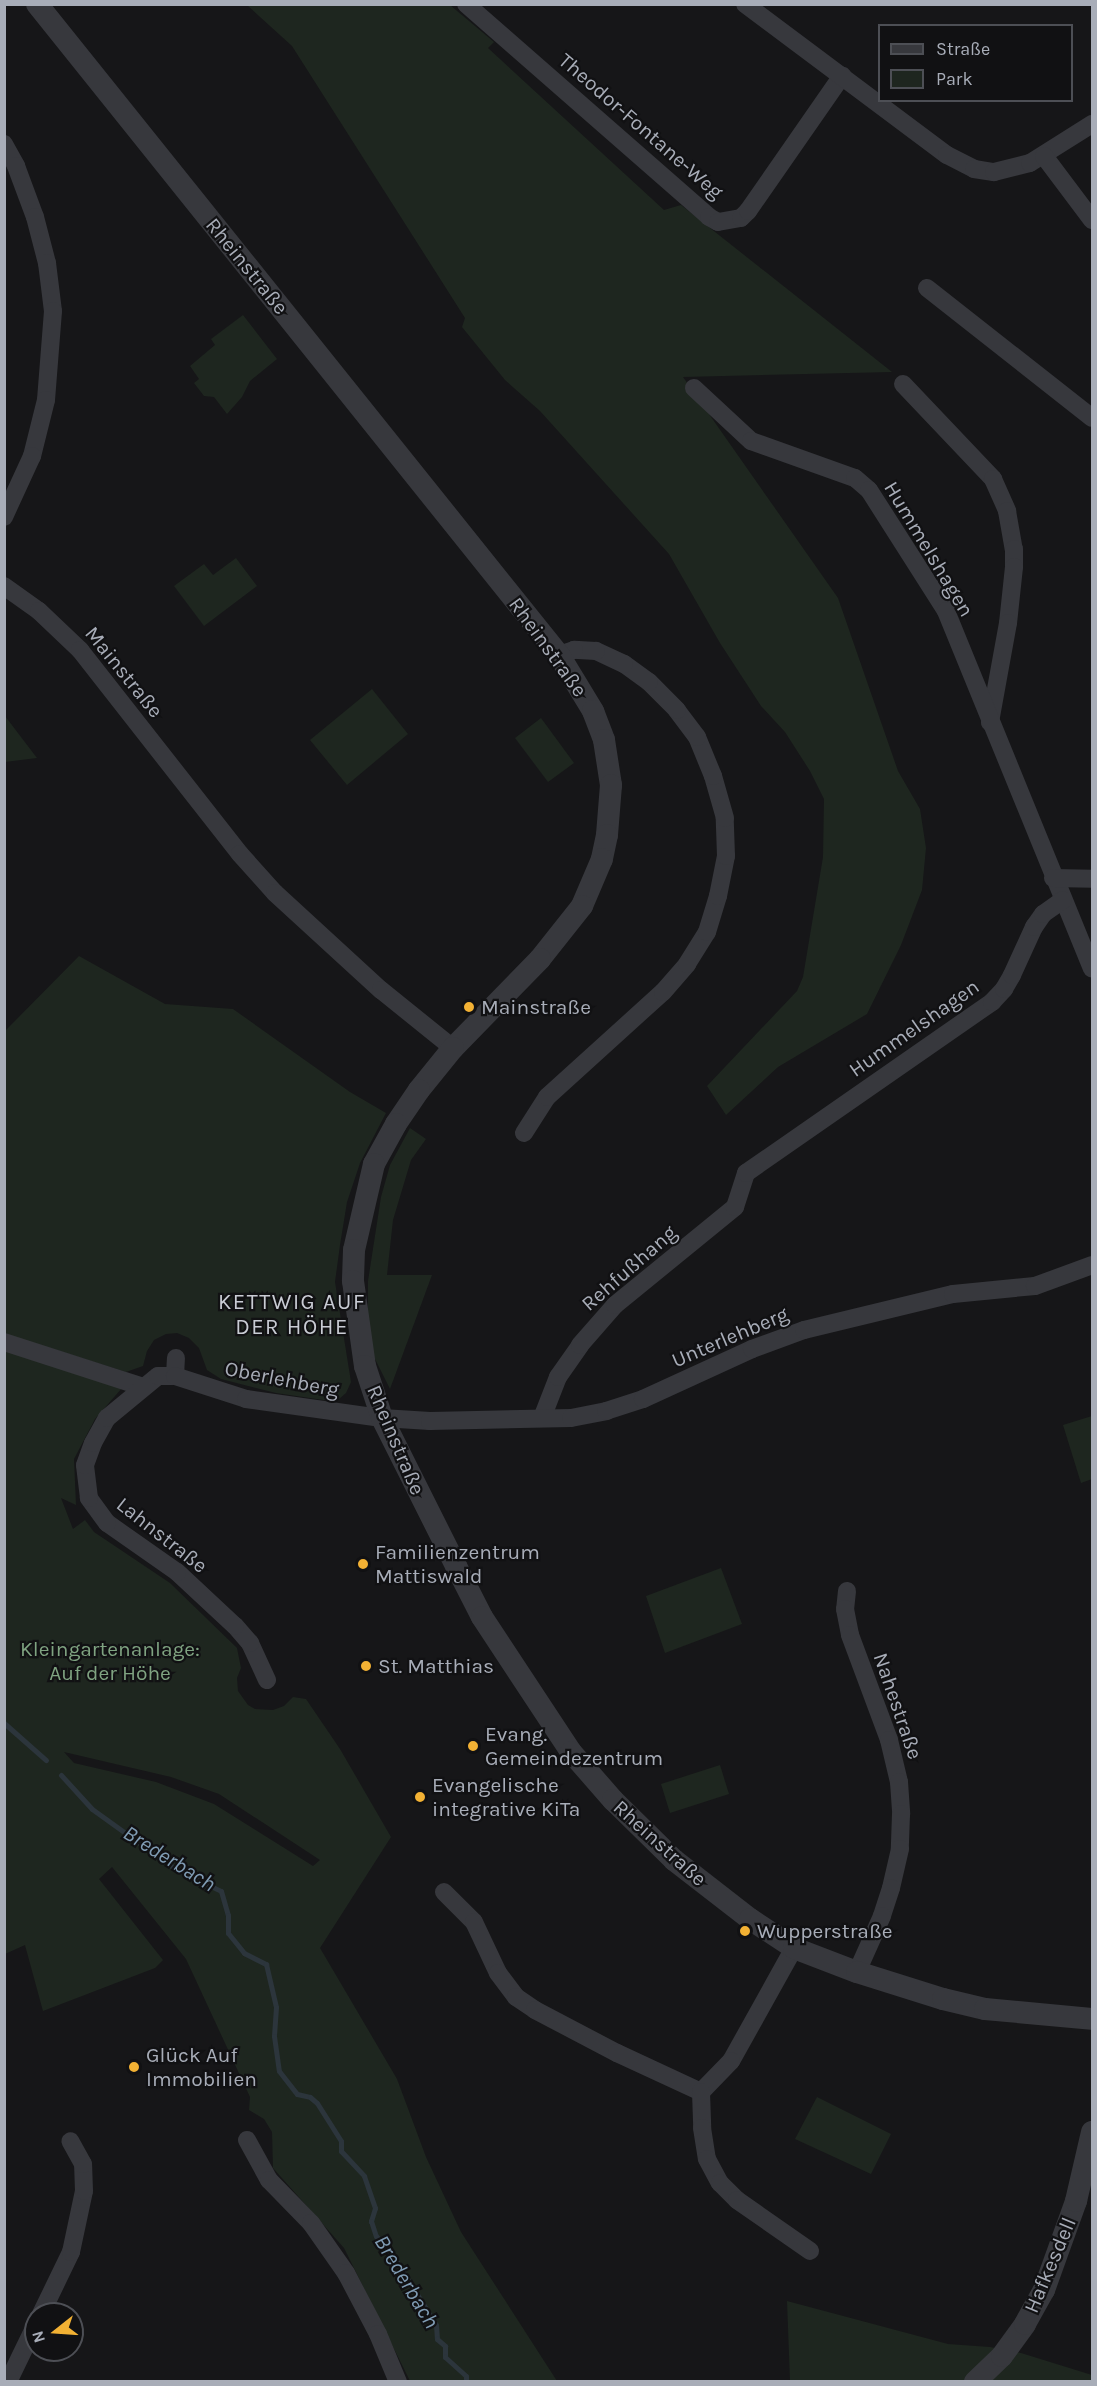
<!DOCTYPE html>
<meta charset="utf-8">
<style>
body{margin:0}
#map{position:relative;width:1097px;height:2386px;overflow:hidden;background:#161618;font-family:Karla,sans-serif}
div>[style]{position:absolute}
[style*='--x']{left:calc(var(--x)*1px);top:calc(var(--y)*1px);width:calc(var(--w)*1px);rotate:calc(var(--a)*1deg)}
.green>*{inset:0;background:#1e261f}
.stream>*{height:5px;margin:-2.5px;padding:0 2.5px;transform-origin:2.5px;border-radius:2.5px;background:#2c353c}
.minor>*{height:18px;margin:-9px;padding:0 9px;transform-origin:9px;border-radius:9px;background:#37383d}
.tertiary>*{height:22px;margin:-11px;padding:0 11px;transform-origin:11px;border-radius:11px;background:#37383d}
.dots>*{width:16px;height:16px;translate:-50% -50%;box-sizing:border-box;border:3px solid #111113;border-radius:50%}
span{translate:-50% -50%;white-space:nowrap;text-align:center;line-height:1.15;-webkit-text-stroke:4.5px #111113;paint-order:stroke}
.street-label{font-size:21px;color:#a8adb8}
.poi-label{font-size:21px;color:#a8adb8}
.left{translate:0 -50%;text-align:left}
.park-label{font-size:21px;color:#7fa381}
.neighbourhood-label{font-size:22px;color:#c9ccd4;letter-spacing:1.5px}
.water-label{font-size:22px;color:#7f9bb3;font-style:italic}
.frame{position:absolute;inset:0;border:6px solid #a8adb8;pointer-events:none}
.legend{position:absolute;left:878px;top:24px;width:195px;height:78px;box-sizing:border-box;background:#111113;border:2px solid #4d4f55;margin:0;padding:8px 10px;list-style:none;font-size:18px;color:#a8adb8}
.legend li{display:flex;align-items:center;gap:12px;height:30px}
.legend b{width:30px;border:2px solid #4d4f55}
.north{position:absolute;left:24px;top:2302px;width:60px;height:60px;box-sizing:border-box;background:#111113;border:2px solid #4d4f55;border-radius:50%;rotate:253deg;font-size:16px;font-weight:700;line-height:24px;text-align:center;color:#a8adb8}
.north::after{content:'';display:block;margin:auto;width:21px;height:27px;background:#f2b134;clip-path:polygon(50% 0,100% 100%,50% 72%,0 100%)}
</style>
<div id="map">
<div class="green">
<div style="clip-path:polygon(247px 5px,450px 5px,494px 42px,488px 48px,664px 210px,681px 205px,892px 372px,683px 377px,838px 598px,898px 771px,920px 809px,926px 848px,922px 890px,901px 945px,867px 1014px,778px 1067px,726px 1115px,707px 1086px,797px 991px,803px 977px,823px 857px,824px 799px,810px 771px,785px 732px,761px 706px,720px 643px,669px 554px,540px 411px,505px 380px,462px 327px,465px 318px,292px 46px)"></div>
<div style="clip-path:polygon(243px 315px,277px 359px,250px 381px,242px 397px,227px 414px,214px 397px,204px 396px,194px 383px,199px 379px,190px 366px,215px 345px,211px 339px)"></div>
<div style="clip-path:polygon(236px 558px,257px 586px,204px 626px,174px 586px,204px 564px,213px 575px)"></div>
<div style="clip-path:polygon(372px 689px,408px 734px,347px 785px,310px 740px)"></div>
<div style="clip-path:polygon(4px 716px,5px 716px,37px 758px,5px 762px)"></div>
<div style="clip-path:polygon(541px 718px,574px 763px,548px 782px,515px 738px)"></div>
<div style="clip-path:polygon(79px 956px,165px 1004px,233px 1009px,350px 1092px,386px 1113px,360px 1163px,347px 1202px,340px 1245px,335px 1282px,351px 1382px,346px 1393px,339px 1399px,330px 1401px,276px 1393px,221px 1379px,207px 1370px,199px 1348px,189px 1338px,177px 1333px,166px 1334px,154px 1340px,147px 1351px,143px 1366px,126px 1372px,5px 1334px,5px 1031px)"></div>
<div style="clip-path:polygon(410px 1128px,426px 1139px,411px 1160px,393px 1220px,387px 1275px,432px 1275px,390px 1389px,373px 1355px,368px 1326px,368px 1281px,381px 1197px,390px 1165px)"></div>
<div style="clip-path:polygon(evenodd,5px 1348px,122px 1388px,95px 1419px,74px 1459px,76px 1505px,61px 1498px,73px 1529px,85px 1520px,94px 1532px,170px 1583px,237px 1648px,241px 1668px,237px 1678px,238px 1691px,248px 1705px,255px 1709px,273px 1710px,284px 1706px,293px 1697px,306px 1699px,340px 1749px,391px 1837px,320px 1948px,397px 2079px,426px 2157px,461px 2232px,557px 2381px,410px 2381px,344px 2248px,273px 2168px,272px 2132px,264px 2119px,249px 2110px,250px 2097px,186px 1959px,112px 1867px,99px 1879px,163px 1960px,155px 1968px,43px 2011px,25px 1945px,5px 1954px,5px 1348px,64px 1752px,171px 1777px,219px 1794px,320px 1860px,313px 1866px,214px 1804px,156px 1782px,74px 1763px,64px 1752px)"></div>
<div style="clip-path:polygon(1092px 1416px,1092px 1479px,1081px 1483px,1063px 1425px)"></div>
<div style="clip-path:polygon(721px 1568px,742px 1624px,665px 1653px,646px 1596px)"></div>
<div style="clip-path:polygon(720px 1765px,729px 1794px,670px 1813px,661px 1784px)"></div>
<div style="clip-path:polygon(817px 2097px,891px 2134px,871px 2174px,795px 2139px)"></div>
<div style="clip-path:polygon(787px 2301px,948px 2344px,990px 2347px,1021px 2353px,1092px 2375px,1092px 2381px,790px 2381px)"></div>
</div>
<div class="stream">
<div style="--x:4;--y:1723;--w:56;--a:41.4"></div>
<div style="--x:61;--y:1775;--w:46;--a:47.6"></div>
<div style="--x:92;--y:1809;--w:101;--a:35.7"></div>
<div style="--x:174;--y:1868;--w:52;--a:26.1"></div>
<div style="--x:221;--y:1891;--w:25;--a:74"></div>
<div style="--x:228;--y:1915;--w:18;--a:90"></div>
<div style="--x:228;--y:1933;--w:26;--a:51"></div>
<div style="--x:244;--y:1953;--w:25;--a:27"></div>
<div style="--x:266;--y:1964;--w:44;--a:76.9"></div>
<div style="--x:276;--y:2007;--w:29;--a:94"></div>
<div style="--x:274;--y:2036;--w:35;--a:82"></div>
<div style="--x:279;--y:2071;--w:29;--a:52"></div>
<div style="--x:297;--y:2094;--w:13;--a:13"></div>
<div style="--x:310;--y:2097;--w:9;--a:41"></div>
<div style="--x:317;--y:2103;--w:45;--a:57.7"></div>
<div style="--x:341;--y:2141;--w:10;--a:90"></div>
<div style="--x:341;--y:2151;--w:34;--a:47"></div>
<div style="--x:364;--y:2176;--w:34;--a:71"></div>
<div style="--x:375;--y:2208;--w:14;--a:107"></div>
<div style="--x:371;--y:2221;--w:16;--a:72"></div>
<div style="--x:376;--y:2236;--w:28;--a:49"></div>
<div style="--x:394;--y:2257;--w:80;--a:58.3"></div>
<div style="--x:436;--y:2325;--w:14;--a:86"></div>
<div style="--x:437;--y:2339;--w:11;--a:41"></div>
<div style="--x:445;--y:2346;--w:11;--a:90"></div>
<div style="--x:445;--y:2357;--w:28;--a:42"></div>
<div style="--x:466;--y:2376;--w:6;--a:90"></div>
</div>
<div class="minor">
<div style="--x:466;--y:4;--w:323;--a:41.2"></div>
<div style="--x:709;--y:217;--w:10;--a:29"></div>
<div style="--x:718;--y:222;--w:23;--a:-10"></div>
<div style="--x:741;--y:218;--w:10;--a:-45"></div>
<div style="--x:748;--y:211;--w:165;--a:-55.2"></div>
<div style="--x:745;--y:4;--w:252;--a:36.8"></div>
<div style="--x:947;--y:155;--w:30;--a:27"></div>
<div style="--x:974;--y:169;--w:20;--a:9"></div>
<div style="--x:994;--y:172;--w:37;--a:-14"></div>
<div style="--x:1030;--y:163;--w:73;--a:-32.2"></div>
<div style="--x:4;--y:144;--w:25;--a:61"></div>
<div style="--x:16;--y:166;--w:54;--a:69.6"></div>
<div style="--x:35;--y:217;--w:48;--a:75.4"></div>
<div style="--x:47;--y:263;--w:48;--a:82.9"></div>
<div style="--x:53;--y:311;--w:89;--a:94.5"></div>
<div style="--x:46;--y:400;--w:58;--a:104"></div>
<div style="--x:32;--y:456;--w:67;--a:114.7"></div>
<div style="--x:1044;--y:156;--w:80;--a:53.1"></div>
<div style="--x:927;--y:288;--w:210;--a:38.2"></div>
<div style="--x:903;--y:384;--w:131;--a:46.5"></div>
<div style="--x:993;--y:479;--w:35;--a:66"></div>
<div style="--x:1007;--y:511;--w:39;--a:80"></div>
<div style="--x:1014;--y:549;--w:18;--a:90"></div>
<div style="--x:1014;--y:567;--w:56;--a:96.1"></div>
<div style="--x:1008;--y:623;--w:101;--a:100.3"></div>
<div style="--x:694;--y:388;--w:78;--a:42.9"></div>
<div style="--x:751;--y:441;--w:110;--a:19.6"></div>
<div style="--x:855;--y:478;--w:18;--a:41"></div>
<div style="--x:869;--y:490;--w:143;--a:57.5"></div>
<div style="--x:946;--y:611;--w:386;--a:67.8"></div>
<div style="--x:4;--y:586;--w:43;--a:35.5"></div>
<div style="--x:39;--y:611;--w:57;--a:43.6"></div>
<div style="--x:80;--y:650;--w:259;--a:51.9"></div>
<div style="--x:240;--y:854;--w:52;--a:48.1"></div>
<div style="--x:275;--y:893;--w:144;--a:42.5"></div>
<div style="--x:381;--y:990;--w:92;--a:38.9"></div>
<div style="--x:1053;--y:878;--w:39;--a:1"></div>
<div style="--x:524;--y:1133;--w:43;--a:-57.4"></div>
<div style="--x:547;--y:1097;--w:156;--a:-42.2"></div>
<div style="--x:663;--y:992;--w:37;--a:-49"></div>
<div style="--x:687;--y:964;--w:38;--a:-58"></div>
<div style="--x:707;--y:932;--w:38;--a:-73"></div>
<div style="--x:718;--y:896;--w:41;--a:-78.7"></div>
<div style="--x:726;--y:856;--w:38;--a:-92"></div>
<div style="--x:725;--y:818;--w:44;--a:-105.9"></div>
<div style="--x:713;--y:776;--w:42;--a:-112.3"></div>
<div style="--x:697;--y:737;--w:34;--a:-127"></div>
<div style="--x:677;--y:710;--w:40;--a:-135"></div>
<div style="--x:649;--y:682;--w:31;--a:-144"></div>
<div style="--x:624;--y:664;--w:31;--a:-155"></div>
<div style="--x:596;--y:651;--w:22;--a:-177"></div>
<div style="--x:574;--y:650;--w:16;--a:162"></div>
<div style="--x:4;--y:1342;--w:146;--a:17.9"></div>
<div style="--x:175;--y:1376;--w:18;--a:-87"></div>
<div style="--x:542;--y:1418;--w:44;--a:-68.7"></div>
<div style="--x:558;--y:1377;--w:39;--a:-55"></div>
<div style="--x:580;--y:1345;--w:53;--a:-48.8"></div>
<div style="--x:615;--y:1305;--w:155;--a:-39.2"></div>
<div style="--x:735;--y:1207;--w:36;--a:-72"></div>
<div style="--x:746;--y:1173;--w:300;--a:-34.8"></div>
<div style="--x:992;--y:1002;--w:18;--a:-47"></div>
<div style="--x:1004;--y:989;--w:16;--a:-60"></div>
<div style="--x:1012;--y:975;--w:53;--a:-65.4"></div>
<div style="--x:1034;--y:927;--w:16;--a:-55"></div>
<div style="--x:1043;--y:914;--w:24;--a:-35"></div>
<div style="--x:847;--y:1591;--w:18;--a:96"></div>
<div style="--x:845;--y:1609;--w:26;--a:79"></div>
<div style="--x:850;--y:1635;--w:112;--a:69.6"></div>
<div style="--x:889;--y:1740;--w:43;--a:76.6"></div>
<div style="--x:899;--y:1782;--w:32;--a:86"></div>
<div style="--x:901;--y:1814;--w:35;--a:92"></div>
<div style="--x:900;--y:1849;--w:40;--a:103"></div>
<div style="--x:891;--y:1888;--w:29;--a:108"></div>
<div style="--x:882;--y:1916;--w:61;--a:114.1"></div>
<div style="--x:267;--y:1680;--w:41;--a:-114.7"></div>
<div style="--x:250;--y:1643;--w:23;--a:-131"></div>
<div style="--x:235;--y:1626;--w:79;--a:-137"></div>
<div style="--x:177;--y:1572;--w:85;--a:-145"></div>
<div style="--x:107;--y:1523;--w:31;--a:-126"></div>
<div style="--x:89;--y:1498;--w:33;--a:-97"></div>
<div style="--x:85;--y:1465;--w:23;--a:-70"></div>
<div style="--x:93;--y:1443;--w:29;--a:-61"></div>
<div style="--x:107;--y:1418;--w:66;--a:-39.5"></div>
<div style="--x:158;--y:1376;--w:17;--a:0"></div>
<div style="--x:175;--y:1376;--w:75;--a:17.9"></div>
<div style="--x:246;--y:1399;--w:137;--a:8"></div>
<div style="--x:382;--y:1418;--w:48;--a:3.6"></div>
<div style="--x:430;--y:1421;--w:141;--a:-1.2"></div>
<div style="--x:571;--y:1418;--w:36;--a:-11"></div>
<div style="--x:606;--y:1411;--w:39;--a:-18"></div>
<div style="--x:643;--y:1399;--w:120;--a:-24.6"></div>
<div style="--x:752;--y:1349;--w:55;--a:-20.1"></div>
<div style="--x:804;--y:1330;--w:153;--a:-13.6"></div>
<div style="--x:953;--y:1294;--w:82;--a:-5.6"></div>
<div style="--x:1035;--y:1286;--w:61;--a:-20.2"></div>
<div style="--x:444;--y:1892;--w:42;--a:45"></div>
<div style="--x:474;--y:1922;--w:56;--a:64.8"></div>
<div style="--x:498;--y:1973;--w:30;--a:53"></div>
<div style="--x:516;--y:1997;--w:23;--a:34"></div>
<div style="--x:535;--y:2010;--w:93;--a:27.7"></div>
<div style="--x:617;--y:2053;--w:93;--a:24.9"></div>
<div style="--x:794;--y:1948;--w:129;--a:119.1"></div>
<div style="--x:731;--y:2061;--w:43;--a:134.1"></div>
<div style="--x:701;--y:2092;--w:36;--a:88"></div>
<div style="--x:702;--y:2128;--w:31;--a:81"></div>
<div style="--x:707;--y:2159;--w:27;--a:62"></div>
<div style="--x:720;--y:2183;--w:24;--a:45"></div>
<div style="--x:737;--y:2200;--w:89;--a:34.9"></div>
<div style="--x:247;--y:2140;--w:46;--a:61.2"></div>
<div style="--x:269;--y:2180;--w:60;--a:45.7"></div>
<div style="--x:311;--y:2223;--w:61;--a:55"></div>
<div style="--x:346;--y:2273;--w:69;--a:62.3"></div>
<div style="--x:378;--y:2334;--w:52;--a:67.4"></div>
<div style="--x:41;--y:2314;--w:69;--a:-64.2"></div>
<div style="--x:71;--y:2252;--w:62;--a:-78"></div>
<div style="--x:84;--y:2191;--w:27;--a:-92"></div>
<div style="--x:83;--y:2164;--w:26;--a:-119"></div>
<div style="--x:8;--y:2382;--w:64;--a:-64.2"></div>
</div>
<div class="tertiary">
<div style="--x:37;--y:4;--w:834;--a:51.28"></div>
<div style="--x:559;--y:655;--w:66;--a:58.7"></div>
<div style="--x:593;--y:711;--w:31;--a:69"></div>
<div style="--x:604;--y:740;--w:46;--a:81.2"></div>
<div style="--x:611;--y:785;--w:50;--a:94.6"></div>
<div style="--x:607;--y:835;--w:25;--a:102"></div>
<div style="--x:602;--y:859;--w:51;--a:113.1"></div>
<div style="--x:582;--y:906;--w:68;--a:128.4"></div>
<div style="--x:540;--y:959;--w:124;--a:134.3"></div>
<div style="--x:453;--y:1048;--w:54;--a:129"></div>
<div style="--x:419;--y:1090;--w:41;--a:124.1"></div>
<div style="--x:396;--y:1124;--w:46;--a:118.8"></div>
<div style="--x:374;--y:1164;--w:88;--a:103.1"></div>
<div style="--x:354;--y:1250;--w:31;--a:92"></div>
<div style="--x:353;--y:1281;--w:86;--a:82"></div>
<div style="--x:365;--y:1366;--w:55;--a:71.9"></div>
<div style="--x:382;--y:1418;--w:165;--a:63.4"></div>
<div style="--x:456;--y:1566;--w:57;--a:63"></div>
<div style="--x:482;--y:1617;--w:162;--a:56.6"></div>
<div style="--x:571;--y:1752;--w:64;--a:48.8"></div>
<div style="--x:613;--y:1800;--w:86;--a:44.5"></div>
<div style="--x:674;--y:1860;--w:96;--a:37.8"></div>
<div style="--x:750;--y:1919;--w:53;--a:33.4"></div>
<div style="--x:794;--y:1948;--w:67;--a:20.9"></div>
<div style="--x:857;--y:1972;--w:90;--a:17.4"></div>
<div style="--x:943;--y:1999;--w:43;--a:13.4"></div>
<div style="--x:985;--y:2009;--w:107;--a:5.3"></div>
<div style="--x:975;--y:2382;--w:37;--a:-44"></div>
<div style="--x:1002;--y:2356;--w:39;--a:-54"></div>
<div style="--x:1025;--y:2324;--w:39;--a:-61"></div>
<div style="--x:1044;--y:2290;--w:95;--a:-70.2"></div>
<div style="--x:1076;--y:2201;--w:71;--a:-76.9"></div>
</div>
<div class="dots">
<div style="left:469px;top:1007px;background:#f2b134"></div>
<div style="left:363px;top:1564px;background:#f2b134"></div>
<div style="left:366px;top:1666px;background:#f2b134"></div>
<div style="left:473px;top:1746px;background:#f2b134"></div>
<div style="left:420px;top:1797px;background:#f2b134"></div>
<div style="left:745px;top:1931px;background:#f2b134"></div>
<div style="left:134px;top:2067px;background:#f2b134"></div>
</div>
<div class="street-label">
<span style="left:641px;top:126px;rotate:41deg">Theodor-Fontane-Weg</span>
<span style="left:247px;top:266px;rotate:51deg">Rheinstraße</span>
<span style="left:929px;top:549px;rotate:59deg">Hummelshagen</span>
<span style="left:548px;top:647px;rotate:54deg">Rheinstraße</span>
<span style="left:124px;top:672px;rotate:51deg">Mainstraße</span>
<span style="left:914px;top:1028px;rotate:-35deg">Hummelshagen</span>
<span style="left:629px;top:1268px;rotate:-41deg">Rehfußhang</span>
<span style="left:730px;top:1337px;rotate:-23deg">Unterlehberg</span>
<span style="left:282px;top:1379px;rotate:11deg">Oberlehberg</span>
<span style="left:396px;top:1440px;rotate:67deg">Rheinstraße</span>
<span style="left:162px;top:1535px;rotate:38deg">Lahnstraße</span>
<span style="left:898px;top:1706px;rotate:71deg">Nahestraße</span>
<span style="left:660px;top:1843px;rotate:42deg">Rheinstraße</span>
<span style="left:1050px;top:2265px;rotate:-67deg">Hafkesdell</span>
</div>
<div class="poi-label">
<span class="left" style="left:481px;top:1007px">Mainstraße</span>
<span class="left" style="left:375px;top:1564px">Familienzentrum<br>Mattiswald</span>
<span class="left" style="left:378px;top:1666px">St. Matthias</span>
<span class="left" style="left:485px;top:1746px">Evang.<br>Gemeindezentrum</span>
<span class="left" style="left:432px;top:1797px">Evangelische<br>integrative KiTa</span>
<span class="left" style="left:757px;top:1931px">Wupperstraße</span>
<span class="left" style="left:146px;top:2067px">Glück Auf<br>Immobilien</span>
</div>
<div class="park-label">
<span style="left:110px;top:1661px">Kleingartenanlage:<br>Auf der Höhe</span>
</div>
<div class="neighbourhood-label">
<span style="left:292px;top:1315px">KETTWIG AUF<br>DER HÖHE</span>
</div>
<div class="water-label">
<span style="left:169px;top:1859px;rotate:32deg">Brederbach</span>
<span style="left:406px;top:2282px;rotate:59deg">Brederbach</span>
</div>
<div class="frame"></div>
<ul class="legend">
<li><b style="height:8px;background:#37383d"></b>Straße</li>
<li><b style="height:16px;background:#1e261f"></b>Park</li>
</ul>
<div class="north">N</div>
</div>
